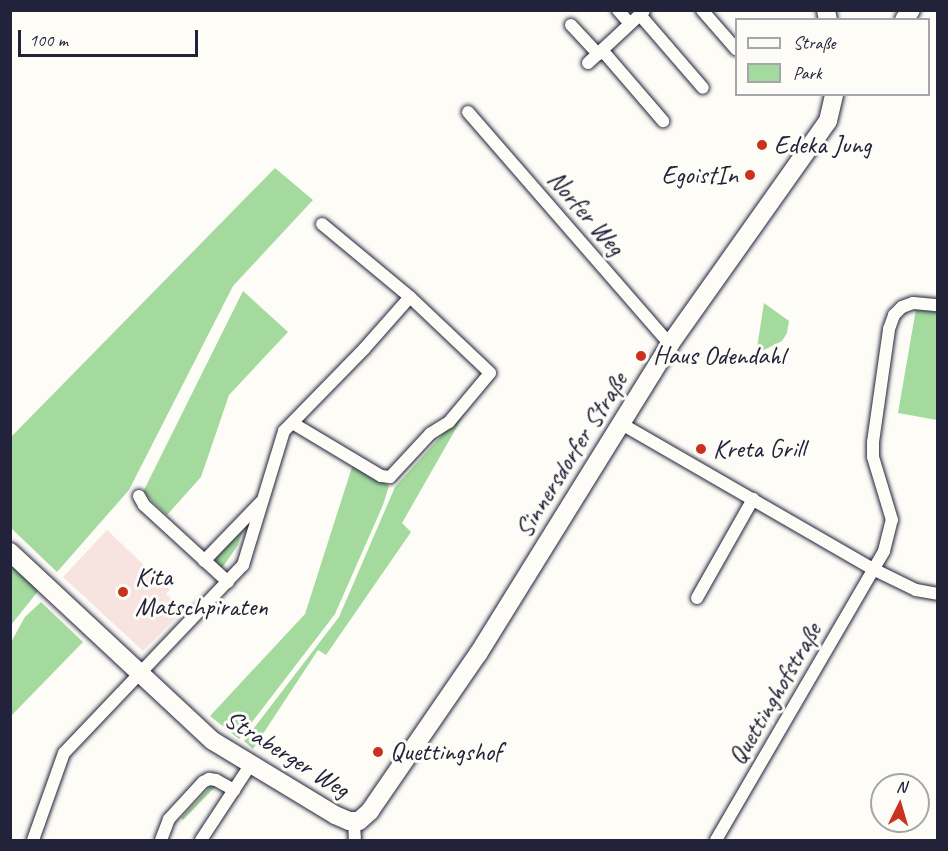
<!DOCTYPE html>
<meta charset="utf-8">
<style>
body{margin:0}
#map{position:relative;width:948px;height:851px;overflow:hidden;background:#fdfcf7;font-family:Caveat,sans-serif}
div>[style]{position:absolute}
[style*='--x']{left:calc(var(--x)*1px);top:calc(var(--y)*1px);width:calc(var(--w)*1px);rotate:calc(var(--a)*1deg)}
.built>*{inset:0;background:#f7e4e0}
.green>*{inset:0;background:#a4da9e}
.roads{filter:drop-shadow(0 0 2px #22223b) drop-shadow(0 0 2px #22223b)}
.street>*{height:12px;margin:-6px;padding:0 6px;transform-origin:6px;border-radius:6px;background:#fdfcf7}
.secondary>*{height:18px;margin:-9px;padding:0 9px;transform-origin:9px;border-radius:9px;background:#fdfcf7}
.dots>*{width:16px;height:16px;translate:-50% -50%;box-sizing:border-box;border:3px solid #fdfcf7;border-radius:50%}
span{translate:-50% -50%;white-space:nowrap;text-align:center;line-height:1.15;-webkit-text-stroke:6px #fdfcf7;paint-order:stroke}
.poi-label{font-size:26px;color:#22223b}
.left{translate:0 -50%;text-align:left}
.right{translate:-100% -50%;text-align:right}
.street-label{font-size:26px;color:#22223b}
.frame{position:absolute;inset:0;border:12px solid #22223b;pointer-events:none}
.legend{position:absolute;left:735px;top:18px;width:195px;height:78px;box-sizing:border-box;background:#fdfcf7;border:2px solid #a5a5ac;margin:0;padding:8px 10px;list-style:none;font-size:18px;color:#22223b}
.legend li{display:flex;align-items:center;gap:12px;height:30px}
.legend b{width:30px;border:2px solid #a5a5ac}
.north{position:absolute;left:870px;top:773px;width:60px;height:60px;box-sizing:border-box;background:#fdfcf7;border:2px solid #a5a5ac;border-radius:50%;rotate:5deg;font-size:16px;font-weight:700;line-height:24px;text-align:center;color:#22223b}
.north::after{content:'';display:block;margin:auto;width:21px;height:27px;background:#c8321e;clip-path:polygon(50% 0,100% 100%,50% 72%,0 100%)}
.scale{position:absolute;left:18px;top:30px;width:180px;height:27px;box-sizing:border-box;border:3px solid #22223b;border-top:0;padding-left:8px;font-size:18px;line-height:21px;white-space:nowrap;color:#22223b;-webkit-text-stroke:4px #fdfcf7;paint-order:stroke}
</style>
<div id="map">
<div class="built">
<div style="clip-path:polygon(107px 530px,170px 590px,166px 594px,184px 610px,143px 651px,63px 577px)"></div>
</div>
<div class="green">
<div style="clip-path:polygon(275px 168px,313px 200px,233px 286px,129px 490px,57px 572px,11px 528px,11px 437px)"></div>
<div style="clip-path:polygon(243px 291px,288px 332px,229px 395px,201px 477px,167px 515px,143px 492px)"></div>
<div style="clip-path:polygon(764px 303px,789px 321px,787px 333px,782px 341px,756px 354px)"></div>
<div style="clip-path:polygon(916px 309px,937px 312px,937px 420px,898px 413px)"></div>
<div style="clip-path:polygon(470px 404px,402px 523px,411px 532px,326px 655px,318px 650px,253px 749px,244px 741px,339px 617px,395px 487px)"></div>
<div style="clip-path:polygon(353px 464px,389px 486px,383px 505px,335px 614px,239px 739px,210px 716px,305px 614px)"></div>
<div style="clip-path:polygon(241px 529px,243px 529px,238px 545px,222px 568px,216px 562px,216px 555px)"></div>
<div style="clip-path:polygon(11px 561px,39px 590px,11px 625px)"></div>
<div style="clip-path:polygon(41px 602px,83px 642px,11px 716px,11px 642px,25px 617px)"></div>
<div style="clip-path:polygon(212px 785px,215px 787px,183px 820px,181px 818px)"></div>
</div>
<div class="roads">
<div class="street">
<div style="--x:618;--y:10;--w:18;--a:49"></div>
<div style="--x:702;--y:10;--w:52;--a:48.9"></div>
<div style="--x:640;--y:15;--w:96;--a:49.2"></div>
<div style="--x:571;--y:25;--w:40;--a:47"></div>
<div style="--x:602;--y:50;--w:94;--a:49.3"></div>
<div style="--x:588;--y:63;--w:76;--a:-42.9"></div>
<div style="--x:468;--y:112;--w:308;--a:49"></div>
<div style="--x:322;--y:224;--w:114;--a:39.7"></div>
<div style="--x:620;--y:423;--w:292;--a:30"></div>
<div style="--x:873;--y:569;--w:48;--a:26"></div>
<div style="--x:916;--y:590;--w:22;--a:10"></div>
<div style="--x:139;--y:496;--w:10;--a:61"></div>
<div style="--x:144;--y:505;--w:114;--a:42.5"></div>
<div style="--x:204;--y:561;--w:82;--a:-46"></div>
<div style="--x:697;--y:598;--w:114;--a:-60.5"></div>
<div style="--x:354;--y:822;--w:18;--a:87"></div>
<div style="--x:33;--y:840;--w:92;--a:-70.4"></div>
<div style="--x:64;--y:753;--w:260;--a:-46.4"></div>
<div style="--x:243;--y:565;--w:140;--a:-73"></div>
<div style="--x:284;--y:431;--w:115;--a:-45.7"></div>
<div style="--x:364;--y:349;--w:69;--a:-48.5"></div>
<div style="--x:410;--y:297;--w:110;--a:43.5"></div>
<div style="--x:490;--y:373;--w:64;--a:129.9"></div>
<div style="--x:449;--y:422;--w:22;--a:148"></div>
<div style="--x:430;--y:434;--w:59;--a:132.9"></div>
<div style="--x:390;--y:477;--w:9;--a:-174"></div>
<div style="--x:381;--y:476;--w:101;--a:-149.1"></div>
<div style="--x:161;--y:840;--w:22;--a:-69"></div>
<div style="--x:169;--y:819;--w:50;--a:-47.4"></div>
<div style="--x:203;--y:782;--w:7;--a:-27"></div>
<div style="--x:209;--y:779;--w:7;--a:8"></div>
<div style="--x:216;--y:780;--w:21;--a:29"></div>
<div style="--x:201;--y:840;--w:91;--a:-56.7"></div>
<div style="--x:716;--y:840;--w:334;--a:-59.8"></div>
<div style="--x:884;--y:551;--w:32;--a:-76"></div>
<div style="--x:892;--y:520;--w:66;--a:-106.8"></div>
<div style="--x:873;--y:457;--w:15;--a:-90"></div>
<div style="--x:873;--y:442;--w:114;--a:-81.9"></div>
<div style="--x:889;--y:329;--w:15;--a:-70"></div>
<div style="--x:894;--y:315;--w:11;--a:-45"></div>
<div style="--x:902;--y:307;--w:12;--a:-20"></div>
<div style="--x:913;--y:303;--w:25;--a:5"></div>
</div>
<div class="secondary">
<div style="--x:826;--y:10;--w:10;--a:79"></div>
<div style="--x:904;--y:20;--w:12;--a:-55"></div>
<div style="--x:10;--y:552;--w:277;--a:43"></div>
<div style="--x:213;--y:741;--w:143;--a:31.2"></div>
<div style="--x:335;--y:815;--w:15;--a:23"></div>
<div style="--x:349;--y:821;--w:10;--a:0"></div>
<div style="--x:359;--y:821;--w:15;--a:-42"></div>
<div style="--x:370;--y:811;--w:191;--a:-55.5"></div>
<div style="--x:478;--y:654;--w:365;--a:-58.2"></div>
<div style="--x:670;--y:344;--w:273;--a:-54.7"></div>
<div style="--x:828;--y:121;--w:28;--a:-77"></div>
</div>
</div>
<div class="dots">
<div style="left:762px;top:145px;background:#c8321e"></div>
<div style="left:750px;top:175px;background:#c8321e"></div>
<div style="left:641px;top:356px;background:#c8321e"></div>
<div style="left:701px;top:449px;background:#c8321e"></div>
<div style="left:123px;top:592px;background:#c8321e"></div>
<div style="left:378px;top:752px;background:#c8321e"></div>
</div>
<div class="poi-label">
<span class="left" style="left:774px;top:145px">Edeka Jung</span>
<span class="right" style="left:738px;top:175px">EgoistIn</span>
<span class="left" style="left:653px;top:356px">Haus Odendahl</span>
<span class="left" style="left:713px;top:449px">Kreta Grill</span>
<span class="left" style="left:135px;top:592px">Kita<br>Matschpiraten</span>
<span class="left" style="left:390px;top:752px">Quettingshof</span>
</div>
<div class="street-label">
<span style="left:586px;top:213px;rotate:49deg">Norfer Weg</span>
<span style="left:571px;top:455px;rotate:-58deg">Sinnersdorfer Straße</span>
<span style="left:775px;top:694px;rotate:-60deg">Quettinghofstraße</span>
<span style="left:287px;top:754px;rotate:32deg">Straberger Weg</span>
</div>
<div class="frame"></div>
<ul class="legend">
<li><b style="height:8px;background:#fdfcf7"></b>Straße</li>
<li><b style="height:16px;background:#a4da9e"></b>Park</li>
</ul>
<div class="north">N</div>
<div class="scale">100 m</div>
</div>
